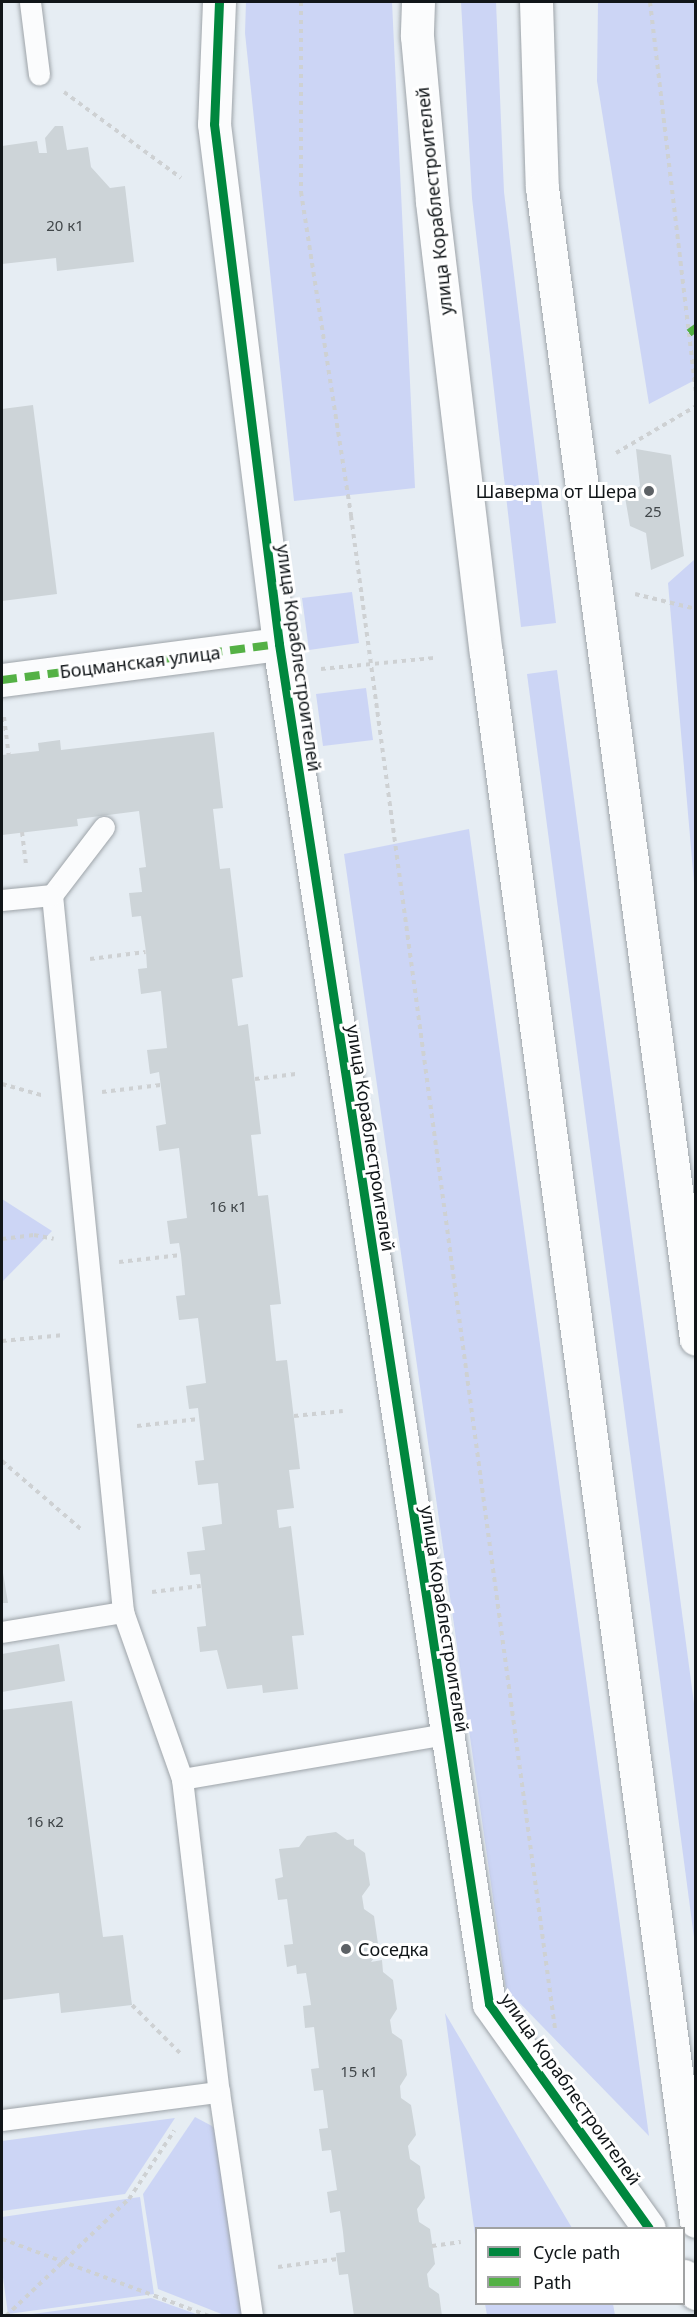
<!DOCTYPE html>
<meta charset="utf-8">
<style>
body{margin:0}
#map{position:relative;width:697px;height:2317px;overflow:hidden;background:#e6edf3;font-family:"Noto Sans",sans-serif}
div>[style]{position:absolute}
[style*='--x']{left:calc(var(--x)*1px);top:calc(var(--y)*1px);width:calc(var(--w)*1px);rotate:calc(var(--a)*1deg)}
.green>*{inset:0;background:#ccd5f5}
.building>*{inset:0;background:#cdd4d8}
.path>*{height:4px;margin-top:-2px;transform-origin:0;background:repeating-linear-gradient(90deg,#ced1d3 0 4.5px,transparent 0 9px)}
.roads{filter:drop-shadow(0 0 2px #9ea4a9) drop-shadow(0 0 2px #9ea4a9)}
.service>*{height:21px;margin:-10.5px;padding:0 10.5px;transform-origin:10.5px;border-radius:10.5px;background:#fbfcfd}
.minor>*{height:33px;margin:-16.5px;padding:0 16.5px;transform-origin:16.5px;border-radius:16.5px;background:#fbfcfd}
.secondary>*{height:33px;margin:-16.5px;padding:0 16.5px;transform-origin:16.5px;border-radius:16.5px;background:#fbfcfd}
.quiet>*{height:8px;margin-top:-4px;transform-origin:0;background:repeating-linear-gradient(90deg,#54b145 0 15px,transparent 0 23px)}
.cycleway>*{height:9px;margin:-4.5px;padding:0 4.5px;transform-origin:4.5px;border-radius:4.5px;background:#00873e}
.dots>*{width:16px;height:16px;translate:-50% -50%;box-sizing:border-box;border:3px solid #fff;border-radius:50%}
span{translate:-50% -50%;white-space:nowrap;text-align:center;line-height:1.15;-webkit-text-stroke:6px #fff;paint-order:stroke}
.number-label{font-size:15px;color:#404649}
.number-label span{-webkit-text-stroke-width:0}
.street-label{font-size:18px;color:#111619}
.poi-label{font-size:18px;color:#111619}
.right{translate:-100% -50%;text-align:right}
.left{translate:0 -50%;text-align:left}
.frame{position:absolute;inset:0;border:3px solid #111619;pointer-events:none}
.legend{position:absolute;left:475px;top:2227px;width:210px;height:78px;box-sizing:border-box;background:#fff;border:2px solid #a0a2a3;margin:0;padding:8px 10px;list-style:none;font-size:18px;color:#111619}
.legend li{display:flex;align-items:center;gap:12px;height:30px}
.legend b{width:30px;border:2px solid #a0a2a3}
</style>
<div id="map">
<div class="green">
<div style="clip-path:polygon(246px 2px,392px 2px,415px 488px,294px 501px,245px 33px)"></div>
<div style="clip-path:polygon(461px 2px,496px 2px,504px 192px,556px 623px,521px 627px,472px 198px)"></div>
<div style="clip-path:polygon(598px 2px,695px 2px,695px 380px,649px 404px,597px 81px)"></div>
<div style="clip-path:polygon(695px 559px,695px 894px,668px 583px)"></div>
<div style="clip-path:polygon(352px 592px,359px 643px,309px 650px,302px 598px)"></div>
<div style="clip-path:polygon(557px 670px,695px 1711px,695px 1945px,527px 674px)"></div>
<div style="clip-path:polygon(366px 688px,373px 740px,323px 746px,316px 694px)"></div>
<div style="clip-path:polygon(469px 829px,649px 2136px,506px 1989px,344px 854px)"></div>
<div style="clip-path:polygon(2px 1199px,52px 1231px,2px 1282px)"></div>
<div style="clip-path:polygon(445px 2013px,572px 2228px,476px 2228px,476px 2242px)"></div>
<div style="clip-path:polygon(195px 2117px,212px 2126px,218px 2134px,245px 2314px,224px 2315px,158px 2289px,143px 2194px)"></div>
<div style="clip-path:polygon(175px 2118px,125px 2194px,2px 2211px,2px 2141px)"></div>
<div style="clip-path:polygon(140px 2197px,154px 2294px,8px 2314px,2px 2270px,2px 2217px)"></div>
<div style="clip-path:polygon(151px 2298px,199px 2315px,25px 2315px)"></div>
<div style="clip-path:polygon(485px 2304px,613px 2304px,615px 2315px,487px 2315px)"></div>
</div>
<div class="building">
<div style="clip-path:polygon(55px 126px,63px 126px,67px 150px,88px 147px,91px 167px,110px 188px,125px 186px,134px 262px,57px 271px,56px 258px,2px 264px,2px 146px,37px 141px,39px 153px,47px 153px,45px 138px)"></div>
<div style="clip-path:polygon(33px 405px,57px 594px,2px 601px,2px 409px)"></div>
<div style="clip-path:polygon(636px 449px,671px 455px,684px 556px,651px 570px,646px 533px,630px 526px,625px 497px,640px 486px)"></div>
<div style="clip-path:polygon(214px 732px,223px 808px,213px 809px,220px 869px,230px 868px,243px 977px,232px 979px,238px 1026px,248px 1024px,261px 1134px,251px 1135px,258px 1196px,268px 1195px,281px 1304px,270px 1305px,276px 1361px,287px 1360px,300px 1469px,289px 1470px,294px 1508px,277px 1510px,279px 1528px,291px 1526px,304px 1635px,292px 1636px,298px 1689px,263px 1693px,262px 1685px,227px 1689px,217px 1650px,200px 1652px,197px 1627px,206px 1626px,200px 1574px,190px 1575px,187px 1552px,205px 1550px,202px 1527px,222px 1524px,218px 1483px,198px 1485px,195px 1461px,204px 1460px,198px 1408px,189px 1409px,186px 1386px,206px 1383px,198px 1318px,179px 1320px,176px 1296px,185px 1295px,181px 1255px,179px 1243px,170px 1244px,167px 1221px,187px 1218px,179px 1148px,159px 1151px,156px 1126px,166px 1124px,159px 1072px,150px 1074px,147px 1050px,167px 1048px,161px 991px,141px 994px,138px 969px,147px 968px,146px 952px,141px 916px,132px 917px,129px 893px,142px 892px,139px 868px,146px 867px,139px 811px,77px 819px,78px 826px,2px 835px,2px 755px,39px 751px,38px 743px,60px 740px,61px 750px)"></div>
<div style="clip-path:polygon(2px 1567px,8px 1603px,2px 1603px)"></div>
<div style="clip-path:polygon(59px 1644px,65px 1681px,2px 1692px,2px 1654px)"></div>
<div style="clip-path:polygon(72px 1701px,103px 1937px,123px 1935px,132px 2005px,61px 2013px,59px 1993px,2px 2000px,2px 1710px)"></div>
<div style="clip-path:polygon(336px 1832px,347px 1840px,354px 1839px,354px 1845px,365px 1853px,370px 1885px,362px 1896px,364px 1909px,374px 1916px,379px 1951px,371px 1962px,382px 1960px,383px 1972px,393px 1980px,397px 2009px,390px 2020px,392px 2033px,402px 2040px,407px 2075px,400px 2086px,401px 2098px,411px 2105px,416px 2135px,408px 2146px,410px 2159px,420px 2166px,425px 2198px,417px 2209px,419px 2222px,430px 2229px,435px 2264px,427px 2274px,429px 2287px,439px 2294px,442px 2316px,354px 2316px,348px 2274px,339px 2275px,336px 2253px,345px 2252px,343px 2232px,340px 2211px,330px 2213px,327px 2192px,337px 2190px,331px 2150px,322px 2151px,319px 2129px,328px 2128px,323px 2090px,314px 2091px,311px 2069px,319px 2068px,314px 2027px,305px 2028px,303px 2006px,311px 2005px,306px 1973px,297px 1974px,296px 1965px,287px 1967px,284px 1945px,293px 1944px,287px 1899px,278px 1900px,275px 1879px,283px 1877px,279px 1849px,299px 1847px,307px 1836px)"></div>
</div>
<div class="path">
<div style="--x:301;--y:2;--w:190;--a:90"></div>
<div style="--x:301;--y:192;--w:328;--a:81.2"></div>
<div style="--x:351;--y:516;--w:1527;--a:82.32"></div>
<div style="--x:650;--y:2;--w:394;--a:83.3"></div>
<div style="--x:64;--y:92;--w:145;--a:36.3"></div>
<div style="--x:616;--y:453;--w:93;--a:-30.4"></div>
<div style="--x:635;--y:594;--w:63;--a:13.8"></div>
<div style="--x:321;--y:669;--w:114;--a:-5.6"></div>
<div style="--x:4;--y:717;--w:38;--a:83"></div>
<div style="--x:22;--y:832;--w:35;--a:83"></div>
<div style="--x:90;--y:959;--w:56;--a:-7.1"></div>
<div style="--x:255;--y:1079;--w:41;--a:-7"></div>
<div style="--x:2;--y:1084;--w:41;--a:15.8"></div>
<div style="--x:102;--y:1092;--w:59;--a:-6.8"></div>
<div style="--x:2;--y:1239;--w:32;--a:-7"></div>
<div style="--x:34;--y:1235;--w:20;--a:11"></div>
<div style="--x:119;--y:1262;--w:62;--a:-6.4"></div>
<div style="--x:2;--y:1341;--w:62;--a:-5.5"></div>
<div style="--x:294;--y:1416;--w:49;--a:-5.8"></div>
<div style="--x:137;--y:1426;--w:62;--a:-6.4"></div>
<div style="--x:2;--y:1461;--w:107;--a:40.8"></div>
<div style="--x:152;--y:1592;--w:49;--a:-7"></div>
<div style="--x:132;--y:2005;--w:68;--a:45"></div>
<div style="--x:2;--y:2239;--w:221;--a:20.4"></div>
<div style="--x:432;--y:2246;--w:29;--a:-8"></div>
<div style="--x:278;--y:2267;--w:60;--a:-7.7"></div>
<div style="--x:6;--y:2316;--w:170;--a:-43.6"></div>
<div style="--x:129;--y:2199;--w:82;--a:-56.5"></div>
</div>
<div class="roads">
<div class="service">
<div style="--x:30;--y:2;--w:73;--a:82.9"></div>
<div style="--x:104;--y:827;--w:86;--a:127.4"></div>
<div style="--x:52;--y:895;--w:721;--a:84.34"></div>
<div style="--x:123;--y:1612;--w:177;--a:70.5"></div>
<div style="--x:182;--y:1779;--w:315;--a:83.3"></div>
<div style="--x:219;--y:2092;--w:226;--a:81.6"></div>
<div style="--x:2;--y:900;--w:50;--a:-5.7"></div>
<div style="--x:2;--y:1632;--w:123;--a:-9.4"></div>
<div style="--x:182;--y:1779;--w:268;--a:-9.7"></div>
<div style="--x:2;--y:2120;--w:219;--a:-7.4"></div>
</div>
<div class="minor">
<div style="--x:219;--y:2;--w:122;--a:92.3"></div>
<div style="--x:214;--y:124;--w:524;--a:82.87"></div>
<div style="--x:279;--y:644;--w:1376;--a:81.22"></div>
<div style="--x:489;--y:2004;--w:275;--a:54.5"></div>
<div style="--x:2;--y:680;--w:279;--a:-7.4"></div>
<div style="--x:684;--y:2276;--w:21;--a:55"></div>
</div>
<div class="secondary">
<div style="--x:418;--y:2;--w:34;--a:92"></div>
<div style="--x:417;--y:36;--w:167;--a:84.8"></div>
<div style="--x:432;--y:202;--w:454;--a:83.2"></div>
<div style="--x:486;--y:653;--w:1582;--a:82.37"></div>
<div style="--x:536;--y:2;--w:186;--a:88.2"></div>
<div style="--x:542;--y:188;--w:1161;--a:82.38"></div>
</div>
</div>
<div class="quiet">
<div style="--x:689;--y:333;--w:9;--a:-36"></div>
<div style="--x:2;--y:680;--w:279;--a:-7.4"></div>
</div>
<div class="cycleway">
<div style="--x:219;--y:2;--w:122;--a:92.3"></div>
<div style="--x:214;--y:124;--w:524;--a:82.87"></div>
<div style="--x:279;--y:644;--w:1376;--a:81.22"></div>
<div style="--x:489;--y:2004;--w:275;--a:54.5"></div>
</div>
<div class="dots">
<div style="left:649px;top:491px;background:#5c6165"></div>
<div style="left:346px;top:1949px;background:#5c6165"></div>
</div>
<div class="number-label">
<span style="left:65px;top:226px">20 к1</span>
<span style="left:653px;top:512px">25</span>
<span style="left:228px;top:1207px">16 к1</span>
<span style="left:45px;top:1822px">16 к2</span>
<span style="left:359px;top:2072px">15 к1</span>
</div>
<div class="street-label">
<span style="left:434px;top:201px;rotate:-96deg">улица Кораблестроителей</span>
<span style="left:299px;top:658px;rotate:82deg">улица Кораблестроителей</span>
<span style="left:140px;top:662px;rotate:-7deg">Боцманская улица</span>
<span style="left:371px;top:1138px;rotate:81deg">улица Кораблестроителей</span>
<span style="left:445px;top:1619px;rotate:81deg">улица Кораблестроителей</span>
<span style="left:571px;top:2089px;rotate:55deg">улица Кораблестроителей</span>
</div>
<div class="poi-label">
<span class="right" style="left:637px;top:491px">Шаверма от Шера</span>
<span class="left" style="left:358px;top:1949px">Соседка</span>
</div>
<div class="frame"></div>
<ul class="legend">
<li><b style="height:8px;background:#00873e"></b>Cycle path</li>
<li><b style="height:8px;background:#54b145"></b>Path</li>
</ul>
</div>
